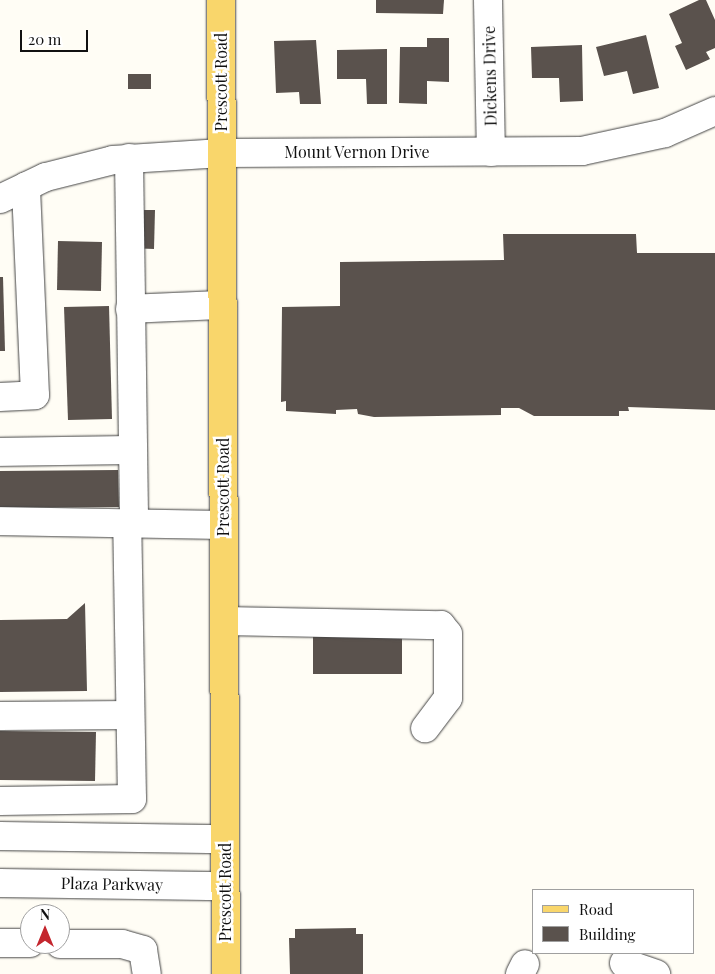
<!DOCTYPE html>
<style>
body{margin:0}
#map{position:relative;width:715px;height:974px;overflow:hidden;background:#fffdf5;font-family:"Playfair Display",serif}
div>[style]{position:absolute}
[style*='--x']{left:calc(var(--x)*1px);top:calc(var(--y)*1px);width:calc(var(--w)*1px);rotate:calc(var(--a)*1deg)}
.building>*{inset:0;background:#5a524d}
.roads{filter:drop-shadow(0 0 1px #444) drop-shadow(0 0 1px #444)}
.minor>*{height:28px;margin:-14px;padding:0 14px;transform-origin:14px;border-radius:14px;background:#fff}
.major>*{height:28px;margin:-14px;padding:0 14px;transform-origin:14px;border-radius:14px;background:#f9d66b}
span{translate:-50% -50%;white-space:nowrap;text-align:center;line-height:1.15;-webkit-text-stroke:5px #fff;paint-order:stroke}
.street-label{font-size:16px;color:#111}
.legend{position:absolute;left:532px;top:889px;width:162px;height:65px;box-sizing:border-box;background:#fff;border:1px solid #a0a0a0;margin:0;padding:6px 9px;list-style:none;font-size:15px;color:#111}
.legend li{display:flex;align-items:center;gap:10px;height:25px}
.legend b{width:25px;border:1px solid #a0a0a0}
.north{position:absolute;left:20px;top:904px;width:50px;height:50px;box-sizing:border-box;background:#fff;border:1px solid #a0a0a0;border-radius:50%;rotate:0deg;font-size:14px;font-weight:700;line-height:20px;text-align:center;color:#111}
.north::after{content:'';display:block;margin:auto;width:18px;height:22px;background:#c4262e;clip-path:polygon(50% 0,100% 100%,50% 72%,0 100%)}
.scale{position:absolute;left:20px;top:30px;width:68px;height:22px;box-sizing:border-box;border:2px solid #111;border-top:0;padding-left:6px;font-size:15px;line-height:18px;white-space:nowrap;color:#111;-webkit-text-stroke:4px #fff;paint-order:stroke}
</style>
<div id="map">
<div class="building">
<div style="clip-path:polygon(376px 0,444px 0,443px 14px,376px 13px)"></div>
<div style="clip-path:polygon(699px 0,706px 0,715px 20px,715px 48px,706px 52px,710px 59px,686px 70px,675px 46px,682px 43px,669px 14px)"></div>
<div style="clip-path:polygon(646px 35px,659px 88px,633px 94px,627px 71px,604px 76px,596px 47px)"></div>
<div style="clip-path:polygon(427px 38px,449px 38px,449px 82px,427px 81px,427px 104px,399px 103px,400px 47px,427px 47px)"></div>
<div style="clip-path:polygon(316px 40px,321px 104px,300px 104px,299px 92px,276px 93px,274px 41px)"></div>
<div style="clip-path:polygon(582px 45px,583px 101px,560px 102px,559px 78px,532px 78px,531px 47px)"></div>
<div style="clip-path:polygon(387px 49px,387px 104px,367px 104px,366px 79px,337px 79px,337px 50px)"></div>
<div style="clip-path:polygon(128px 74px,151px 74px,151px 89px,128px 89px)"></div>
<div style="clip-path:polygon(128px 210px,155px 210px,154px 249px,128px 248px)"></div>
<div style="clip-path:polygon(503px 234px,636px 234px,637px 253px,715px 253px,715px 410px,628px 407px,629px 411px,619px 411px,619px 416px,534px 416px,519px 408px,501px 408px,501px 415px,374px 417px,358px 414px,357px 409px,336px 410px,336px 414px,286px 411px,286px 401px,281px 402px,282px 307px,340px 306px,340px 262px,504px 260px)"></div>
<div style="clip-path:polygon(58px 241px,102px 242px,101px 291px,57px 290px)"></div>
<div style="clip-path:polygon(0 277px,3px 277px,5px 351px,0 351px)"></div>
<div style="clip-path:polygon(109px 306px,112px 419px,68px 420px,64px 307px)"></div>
<div style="clip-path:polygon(118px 470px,119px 507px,0 508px,0 471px)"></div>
<div style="clip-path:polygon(85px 603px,87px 691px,0 692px,0 620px,67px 619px)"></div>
<div style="clip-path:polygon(313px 630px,402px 630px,402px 674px,313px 674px)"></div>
<div style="clip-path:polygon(0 731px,96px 732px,95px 781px,0 780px)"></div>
<div style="clip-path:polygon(356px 928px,356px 934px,363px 934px,363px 974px,290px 974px,289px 938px,295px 938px,295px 929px)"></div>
</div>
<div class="roads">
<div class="minor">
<div style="--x:488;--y:0;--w:152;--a:88.9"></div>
<div style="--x:129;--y:158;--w:366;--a:89.2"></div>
<div style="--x:0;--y:199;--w:51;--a:-25.6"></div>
<div style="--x:46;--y:177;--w:69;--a:-14.2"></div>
<div style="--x:113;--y:160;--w:109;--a:-3.7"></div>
<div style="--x:222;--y:153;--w:360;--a:-0.3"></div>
<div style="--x:582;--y:151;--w:85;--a:-12.2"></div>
<div style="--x:665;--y:133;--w:55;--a:-23.7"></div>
<div style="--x:130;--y:309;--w:93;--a:-2.5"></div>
<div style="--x:0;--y:397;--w:35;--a:-3"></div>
<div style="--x:35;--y:395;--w:209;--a:-92.5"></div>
<div style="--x:0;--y:452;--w:133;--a:-0.9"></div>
<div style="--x:0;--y:521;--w:223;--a:1"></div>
<div style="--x:224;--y:621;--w:217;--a:1.1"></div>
<div style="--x:441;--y:625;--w:11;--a:52"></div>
<div style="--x:448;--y:634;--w:64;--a:90"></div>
<div style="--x:448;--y:698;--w:38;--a:127"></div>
<div style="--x:0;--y:716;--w:130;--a:-0.4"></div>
<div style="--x:0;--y:801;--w:132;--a:-0.9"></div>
<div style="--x:132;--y:799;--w:275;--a:-91"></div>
<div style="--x:0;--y:836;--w:225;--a:0.8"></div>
<div style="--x:0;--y:883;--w:225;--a:0.8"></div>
<div style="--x:0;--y:943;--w:30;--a:0"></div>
<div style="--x:60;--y:944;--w:62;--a:0"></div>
<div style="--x:122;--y:944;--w:22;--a:16"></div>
<div style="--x:143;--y:950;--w:24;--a:81"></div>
<div style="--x:624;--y:963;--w:34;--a:19"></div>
<div style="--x:520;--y:974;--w:11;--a:-63"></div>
</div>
<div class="major">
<div style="--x:221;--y:0;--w:974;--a:89.71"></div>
</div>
</div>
<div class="street-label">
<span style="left:490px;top:76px;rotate:-91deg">Dickens Drive</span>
<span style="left:221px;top:82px;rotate:-90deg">Prescott Road</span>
<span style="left:357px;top:152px">Mount Vernon Drive</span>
<span style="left:223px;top:487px;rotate:-90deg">Prescott Road</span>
<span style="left:112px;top:884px;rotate:1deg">Plaza Parkway</span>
<span style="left:225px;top:892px;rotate:-90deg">Prescott Road</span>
</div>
<ul class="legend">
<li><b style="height:6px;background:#f9d66b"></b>Road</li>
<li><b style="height:14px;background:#5a524d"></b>Building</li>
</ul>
<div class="north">N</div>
<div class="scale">20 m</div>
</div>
